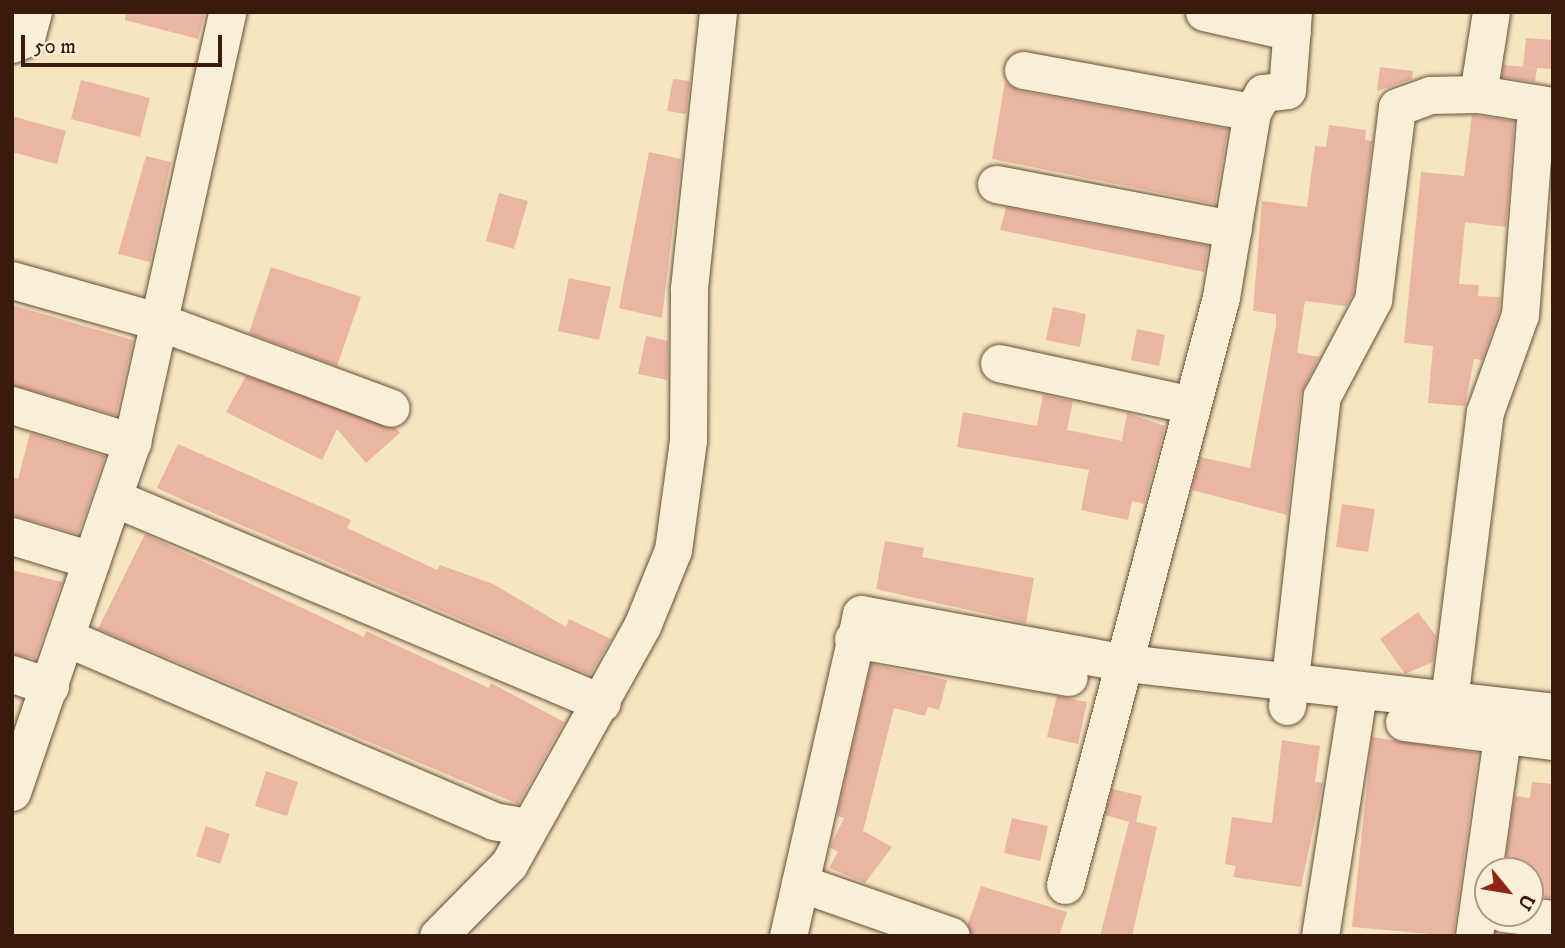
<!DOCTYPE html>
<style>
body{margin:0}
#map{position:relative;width:1565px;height:948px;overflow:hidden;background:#f6e6c0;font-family:"IM FELL DW Pica",serif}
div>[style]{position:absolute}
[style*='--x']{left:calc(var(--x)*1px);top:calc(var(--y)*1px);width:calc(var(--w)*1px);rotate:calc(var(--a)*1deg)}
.building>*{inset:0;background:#eab5a1}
.roads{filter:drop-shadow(0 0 2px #684d38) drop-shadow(0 0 2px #684d38)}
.minor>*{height:37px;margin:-18.5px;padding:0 18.5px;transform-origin:18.5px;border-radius:18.5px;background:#f9efd6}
span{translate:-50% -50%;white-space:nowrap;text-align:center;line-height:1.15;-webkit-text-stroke:7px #f9efd6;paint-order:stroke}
.frame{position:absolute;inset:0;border:14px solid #391a0b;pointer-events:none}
.north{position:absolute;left:1474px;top:857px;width:70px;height:70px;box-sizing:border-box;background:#f9efd6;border:2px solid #ac9a85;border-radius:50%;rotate:120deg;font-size:19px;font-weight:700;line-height:28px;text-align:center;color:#391a0b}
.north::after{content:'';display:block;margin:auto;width:24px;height:32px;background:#8f2418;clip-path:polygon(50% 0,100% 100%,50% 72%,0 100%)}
.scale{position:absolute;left:21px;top:35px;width:201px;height:32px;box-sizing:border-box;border:4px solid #391a0b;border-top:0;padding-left:9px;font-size:21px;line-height:24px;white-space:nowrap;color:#391a0b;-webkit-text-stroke:5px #f9efd6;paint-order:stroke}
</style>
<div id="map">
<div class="building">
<div style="clip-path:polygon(126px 12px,205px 12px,198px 39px,125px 20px)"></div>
<div style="clip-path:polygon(1526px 38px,1553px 40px,1553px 69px,1523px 67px)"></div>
<div style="clip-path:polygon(1504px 65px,1537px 68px,1535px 82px,1502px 77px)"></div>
<div style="clip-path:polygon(1380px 67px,1413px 71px,1412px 79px,1377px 91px)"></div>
<div style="clip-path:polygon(673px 79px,690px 81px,686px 114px,667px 111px)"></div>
<div style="clip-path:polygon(81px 80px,150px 98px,140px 137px,71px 119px)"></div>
<div style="clip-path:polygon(1005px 82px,1019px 91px,1228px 129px,1215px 204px,992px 159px)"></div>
<div style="clip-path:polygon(1472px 115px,1514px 121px,1506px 227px,1465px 222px,1459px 284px,1479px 285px,1478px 296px,1500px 297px,1499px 311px,1482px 360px,1474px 359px,1465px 406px,1428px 403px,1433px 346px,1404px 343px,1421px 172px,1464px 176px)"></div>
<div style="clip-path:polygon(12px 116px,66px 131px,57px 164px,12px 152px)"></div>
<div style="clip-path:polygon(1329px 125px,1366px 130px,1365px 140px,1372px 141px,1353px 294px,1346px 306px,1305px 301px,1297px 353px,1319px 357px,1301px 394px,1287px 515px,1192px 490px,1200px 457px,1250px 468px,1276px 325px,1276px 314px,1253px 311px,1262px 201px,1307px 207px,1315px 146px,1326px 147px)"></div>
<div style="clip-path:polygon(649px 152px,681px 159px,662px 318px,619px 308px)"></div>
<div style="clip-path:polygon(146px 156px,171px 162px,150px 262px,118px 254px)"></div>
<div style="clip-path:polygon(499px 193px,528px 201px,514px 249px,486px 241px)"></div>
<div style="clip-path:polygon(1006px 207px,1208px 246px,1204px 272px,1000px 230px)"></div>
<div style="clip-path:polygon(271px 267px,361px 297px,337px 366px,249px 333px)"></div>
<div style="clip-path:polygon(569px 278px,611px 287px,599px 340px,558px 331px)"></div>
<div style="clip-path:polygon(12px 305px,133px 340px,116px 415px,12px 385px)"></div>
<div style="clip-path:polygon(1053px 307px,1086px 314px,1080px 347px,1046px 340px)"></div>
<div style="clip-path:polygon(1137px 329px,1165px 335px,1159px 366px,1131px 360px)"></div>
<div style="clip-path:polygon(646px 336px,668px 341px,667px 380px,638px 374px)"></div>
<div style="clip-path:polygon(246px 376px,396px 428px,400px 433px,366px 463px,337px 429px,322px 460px,226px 412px)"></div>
<div style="clip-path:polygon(1043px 395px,1073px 401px,1067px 430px,1122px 441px,1127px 413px,1165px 426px,1144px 504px,1132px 501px,1128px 520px,1081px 510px,1089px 470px,957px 447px,963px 412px,1037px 426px)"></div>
<div style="clip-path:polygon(30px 433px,105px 456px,78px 534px,12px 515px,12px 477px,18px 479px)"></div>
<div style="clip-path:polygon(178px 444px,351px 520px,347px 528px,437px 570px,440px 565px,493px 584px,566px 627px,569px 619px,611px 639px,590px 675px,183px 500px,157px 488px)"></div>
<div style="clip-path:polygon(1342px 504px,1375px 509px,1368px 552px,1336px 547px)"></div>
<div style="clip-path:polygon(145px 534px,364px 637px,366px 631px,489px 688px,491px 683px,564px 722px,518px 804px,98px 629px)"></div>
<div style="clip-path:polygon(885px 541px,924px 548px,922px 557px,1034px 578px,1026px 623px,876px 589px)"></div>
<div style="clip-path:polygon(12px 570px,62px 582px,35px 659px,12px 654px)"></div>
<div style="clip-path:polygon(1418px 612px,1436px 636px,1433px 662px,1405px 674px,1380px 639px)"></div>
<div style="clip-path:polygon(871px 664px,947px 680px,939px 710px,928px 707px,925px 716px,894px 708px,863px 831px,892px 847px,865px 883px,829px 868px,838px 852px,830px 847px,844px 818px,837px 816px)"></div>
<div style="clip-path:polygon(1057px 696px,1087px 702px,1078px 744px,1047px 737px)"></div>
<div style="clip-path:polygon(1372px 737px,1478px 753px,1453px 936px,1352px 927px)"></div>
<div style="clip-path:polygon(1282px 740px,1320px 746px,1315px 782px,1323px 783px,1301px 887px,1233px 877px,1236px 866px,1225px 864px,1232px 817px,1272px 823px)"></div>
<div style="clip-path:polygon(266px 771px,298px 782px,287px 816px,255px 806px)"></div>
<div style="clip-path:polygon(1532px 782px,1553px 784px,1553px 898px,1530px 895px,1530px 871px,1504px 871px,1515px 796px,1530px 798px)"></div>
<div style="clip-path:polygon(1112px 789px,1142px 796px,1136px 822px,1157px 827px,1132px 936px,1100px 936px,1129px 822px,1105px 815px)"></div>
<div style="clip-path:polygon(1012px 818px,1048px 826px,1040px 861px,1004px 853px)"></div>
<div style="clip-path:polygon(206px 826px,230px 834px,220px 864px,196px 856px)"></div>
<div style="clip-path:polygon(981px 886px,1067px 912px,1059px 936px,971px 936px,968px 924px)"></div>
</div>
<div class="roads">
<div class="minor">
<div style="--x:1204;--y:12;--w:90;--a:12.8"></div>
<div style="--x:12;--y:44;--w:15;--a:-23"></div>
<div style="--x:26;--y:38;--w:27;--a:-75"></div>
<div style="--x:1023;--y:70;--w:233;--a:10.4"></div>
<div style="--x:1478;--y:94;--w:83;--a:-81"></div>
<div style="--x:996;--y:184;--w:241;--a:10.8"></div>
<div style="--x:12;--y:280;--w:154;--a:15.8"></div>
<div style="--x:160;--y:322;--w:246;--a:20.4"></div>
<div style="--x:999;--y:363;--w:197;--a:12.3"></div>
<div style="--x:12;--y:405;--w:126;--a:17.1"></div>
<div style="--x:114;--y:498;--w:529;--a:22.79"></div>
<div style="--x:12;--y:536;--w:83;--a:16.9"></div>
<div style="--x:67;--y:638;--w:464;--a:23.2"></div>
<div style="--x:493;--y:821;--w:35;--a:10"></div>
<div style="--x:853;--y:639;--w:219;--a:10"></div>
<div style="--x:12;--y:674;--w:40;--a:18"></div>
<div style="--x:1287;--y:706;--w:312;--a:-83.6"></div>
<div style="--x:1322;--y:396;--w:109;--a:-62"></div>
<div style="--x:1373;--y:300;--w:194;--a:-82.9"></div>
<div style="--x:1397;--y:107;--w:35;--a:-20"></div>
<div style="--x:1430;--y:95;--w:48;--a:-1.2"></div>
<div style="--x:1478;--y:94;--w:76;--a:9.1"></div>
<div style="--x:1404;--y:722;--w:150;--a:7.3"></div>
<div style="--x:1446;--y:724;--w:314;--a:-82.9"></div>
<div style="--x:1485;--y:412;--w:103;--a:-70.2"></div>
<div style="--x:1520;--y:315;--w:211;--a:-85.6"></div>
<div style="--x:12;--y:792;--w:370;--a:-71.1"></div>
<div style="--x:132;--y:442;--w:440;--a:-77.5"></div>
<div style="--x:800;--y:883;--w:160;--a:19.3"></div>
<div style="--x:1065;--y:885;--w:608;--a:-75.14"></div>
<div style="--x:1221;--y:297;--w:188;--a:-80.5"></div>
<div style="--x:1252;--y:112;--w:22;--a:-60"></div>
<div style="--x:1263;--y:93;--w:24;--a:-7"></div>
<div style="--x:1287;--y:90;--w:78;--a:-85.6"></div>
<div style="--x:1503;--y:913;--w:50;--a:6.8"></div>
<div style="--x:438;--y:936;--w:101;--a:-45.4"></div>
<div style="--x:509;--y:864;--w:273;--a:-60.8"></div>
<div style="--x:642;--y:626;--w:82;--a:-67.8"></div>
<div style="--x:673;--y:550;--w:111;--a:-82.2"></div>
<div style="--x:688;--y:440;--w:152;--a:-89.6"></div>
<div style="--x:689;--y:288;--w:278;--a:-84"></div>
<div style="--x:788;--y:936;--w:330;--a:-77.2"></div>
<div style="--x:861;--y:614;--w:269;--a:10.5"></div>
<div style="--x:1126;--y:663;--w:430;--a:6.5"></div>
<div style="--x:1320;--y:936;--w:247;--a:-81.1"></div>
<div style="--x:1474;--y:936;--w:202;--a:-82"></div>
</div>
</div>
<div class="frame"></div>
<div class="north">U</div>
<div class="scale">50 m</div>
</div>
